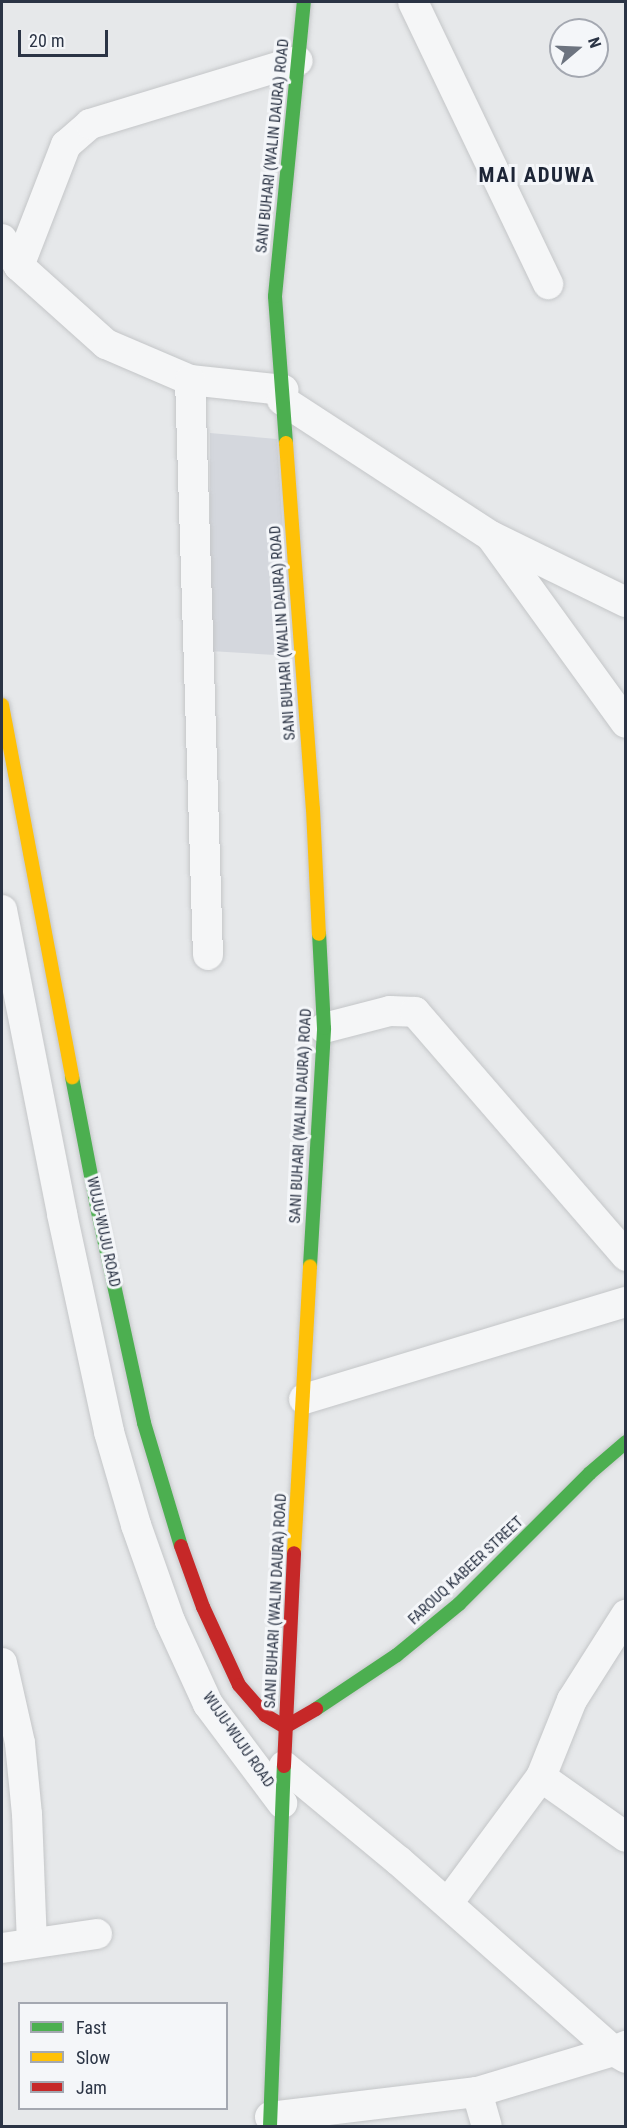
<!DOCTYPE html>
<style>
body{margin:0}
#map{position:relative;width:627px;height:2128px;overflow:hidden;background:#e6e8ea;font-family:"Roboto Condensed",sans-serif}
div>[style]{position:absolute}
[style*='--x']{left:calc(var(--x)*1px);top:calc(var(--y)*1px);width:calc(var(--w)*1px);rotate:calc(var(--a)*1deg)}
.built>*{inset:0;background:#d4d7dd}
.roads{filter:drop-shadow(0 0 2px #c4c6c8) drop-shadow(0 0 2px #c4c6c8)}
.street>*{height:30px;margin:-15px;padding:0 15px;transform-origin:15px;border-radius:15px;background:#f5f6f7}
.fast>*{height:14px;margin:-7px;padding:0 7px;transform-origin:7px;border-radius:7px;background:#4caf50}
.slow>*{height:14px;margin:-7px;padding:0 7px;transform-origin:7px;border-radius:7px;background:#ffc107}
.jam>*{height:14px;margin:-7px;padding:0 7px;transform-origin:7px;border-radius:7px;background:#c62828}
span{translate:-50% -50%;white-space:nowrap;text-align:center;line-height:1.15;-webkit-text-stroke:6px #f4f6f9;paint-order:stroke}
.street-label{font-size:15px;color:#2b3445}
.district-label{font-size:21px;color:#1d2536;font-weight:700;letter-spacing:1.5px}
.frame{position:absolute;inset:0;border:3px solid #2b3445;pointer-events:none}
.legend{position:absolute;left:18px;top:2002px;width:210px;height:108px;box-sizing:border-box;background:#f4f6f9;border:2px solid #a4a8b1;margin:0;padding:8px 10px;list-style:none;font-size:18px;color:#2b3445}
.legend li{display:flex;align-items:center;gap:12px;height:30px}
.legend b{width:30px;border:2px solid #a4a8b1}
.north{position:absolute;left:549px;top:18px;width:60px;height:60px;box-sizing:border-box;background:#f4f6f9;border:2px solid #a4a8b1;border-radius:50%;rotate:71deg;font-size:16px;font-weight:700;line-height:24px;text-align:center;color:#2b3445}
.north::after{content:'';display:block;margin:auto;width:21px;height:27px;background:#6c737f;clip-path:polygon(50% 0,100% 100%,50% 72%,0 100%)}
.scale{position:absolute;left:18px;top:30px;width:90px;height:27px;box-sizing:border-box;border:3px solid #2b3445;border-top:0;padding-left:8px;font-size:18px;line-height:21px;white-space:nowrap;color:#2b3445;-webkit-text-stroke:4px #f4f6f9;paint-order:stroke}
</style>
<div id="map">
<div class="built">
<div style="clip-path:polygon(210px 433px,277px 439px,291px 656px,210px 651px)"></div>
</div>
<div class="roads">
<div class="street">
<div style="--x:413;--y:2;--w:313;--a:64.4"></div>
<div style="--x:2;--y:239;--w:32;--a:58"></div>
<div style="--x:19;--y:266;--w:117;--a:41.9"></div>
<div style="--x:106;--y:344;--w:91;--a:23.2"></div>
<div style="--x:190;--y:380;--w:94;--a:6.1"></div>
<div style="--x:19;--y:266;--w:130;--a:-68.8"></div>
<div style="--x:66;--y:145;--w:32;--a:-41"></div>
<div style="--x:90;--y:124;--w:217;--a:-16.9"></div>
<div style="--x:190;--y:380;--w:575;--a:88.21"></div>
<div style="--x:282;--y:400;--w:249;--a:33.1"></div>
<div style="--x:491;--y:536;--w:150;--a:26.1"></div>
<div style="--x:492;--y:538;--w:228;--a:54.1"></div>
<div style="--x:2;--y:910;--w:310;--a:78.8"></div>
<div style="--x:62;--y:1214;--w:223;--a:77.8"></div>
<div style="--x:109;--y:1432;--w:97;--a:73.8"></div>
<div style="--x:136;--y:1525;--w:102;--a:70.5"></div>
<div style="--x:170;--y:1621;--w:91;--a:65.4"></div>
<div style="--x:208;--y:1704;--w:124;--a:53.2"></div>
<div style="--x:324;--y:1028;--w:68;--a:-14.4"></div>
<div style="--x:390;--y:1011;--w:25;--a:2"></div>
<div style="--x:415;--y:1012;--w:323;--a:49.1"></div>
<div style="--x:304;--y:1399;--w:336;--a:-16.8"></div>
<div style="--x:2;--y:1663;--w:82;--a:77.3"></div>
<div style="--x:20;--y:1743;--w:71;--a:84.4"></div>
<div style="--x:27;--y:1814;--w:129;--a:87.8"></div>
<div style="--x:284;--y:1766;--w:149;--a:39.6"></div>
<div style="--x:399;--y:1861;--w:287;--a:41.5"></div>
<div style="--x:614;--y:2051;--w:13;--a:-23"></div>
<div style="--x:541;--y:1777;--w:104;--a:35.2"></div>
<div style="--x:448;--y:1903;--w:157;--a:-53.6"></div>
<div style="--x:541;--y:1777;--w:83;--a:-68.1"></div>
<div style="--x:572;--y:1700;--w:101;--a:-57.6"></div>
<div style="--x:2;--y:1948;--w:96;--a:-8.4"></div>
<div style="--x:477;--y:2092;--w:35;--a:74"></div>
<div style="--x:270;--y:2117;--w:209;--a:-6.9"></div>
<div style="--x:477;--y:2092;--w:143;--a:-16.7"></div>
<div style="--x:614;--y:2051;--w:14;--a:30"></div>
</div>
<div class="fast">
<div style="--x:286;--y:443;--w:147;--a:-94.3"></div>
<div style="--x:275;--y:296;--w:295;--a:-84.4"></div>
<div style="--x:72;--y:1077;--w:132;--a:79.1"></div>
<div style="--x:97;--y:1207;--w:221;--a:77.7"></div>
<div style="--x:144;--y:1423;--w:128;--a:73.3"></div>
<div style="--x:310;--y:1266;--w:238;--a:-86.6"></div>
<div style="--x:324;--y:1028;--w:94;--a:-93"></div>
<div style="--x:316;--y:1709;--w:97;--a:-33.7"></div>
<div style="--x:397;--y:1655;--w:80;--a:-39.4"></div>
<div style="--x:459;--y:1604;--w:185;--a:-45"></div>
<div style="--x:590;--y:1473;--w:48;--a:-40.7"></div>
<div style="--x:270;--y:2126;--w:360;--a:-87.8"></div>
</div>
<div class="slow">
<div style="--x:286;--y:443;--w:367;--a:85.8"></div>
<div style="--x:313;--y:809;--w:125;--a:87.3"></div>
<div style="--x:2;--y:705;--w:379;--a:79.3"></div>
<div style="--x:294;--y:1553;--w:287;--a:-86.8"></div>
</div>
<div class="jam">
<div style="--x:181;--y:1546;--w:65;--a:70.2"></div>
<div style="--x:203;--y:1607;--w:86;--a:65.2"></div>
<div style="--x:239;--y:1685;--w:40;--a:49"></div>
<div style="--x:265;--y:1715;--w:23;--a:31"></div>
<div style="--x:285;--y:1727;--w:36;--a:-30"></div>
<div style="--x:284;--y:1766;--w:213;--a:-87.3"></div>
</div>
</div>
<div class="street-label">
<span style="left:273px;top:146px;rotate:-84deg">SANI BUHARI (WALIN DAURA) ROAD</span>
<span style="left:283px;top:633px;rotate:-94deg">SANI BUHARI (WALIN DAURA) ROAD</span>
<span style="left:301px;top:1116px;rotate:-87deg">SANI BUHARI (WALIN DAURA) ROAD</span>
<span style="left:103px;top:1232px;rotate:78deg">WUJU-WUJU ROAD</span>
<span style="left:466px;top:1571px;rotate:-43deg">FAROUQ KABEER STREET</span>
<span style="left:276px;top:1601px;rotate:-87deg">SANI BUHARI (WALIN DAURA) ROAD</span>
<span style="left:238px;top:1740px;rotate:55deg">WUJU-WUJU ROAD</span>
</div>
<div class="district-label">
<span style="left:537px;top:175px">MAI ADUWA</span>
</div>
<div class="frame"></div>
<ul class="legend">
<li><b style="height:8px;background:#4caf50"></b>Fast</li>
<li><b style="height:8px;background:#ffc107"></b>Slow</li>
<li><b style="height:8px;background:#c62828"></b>Jam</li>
</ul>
<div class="north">N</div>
<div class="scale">20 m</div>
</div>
